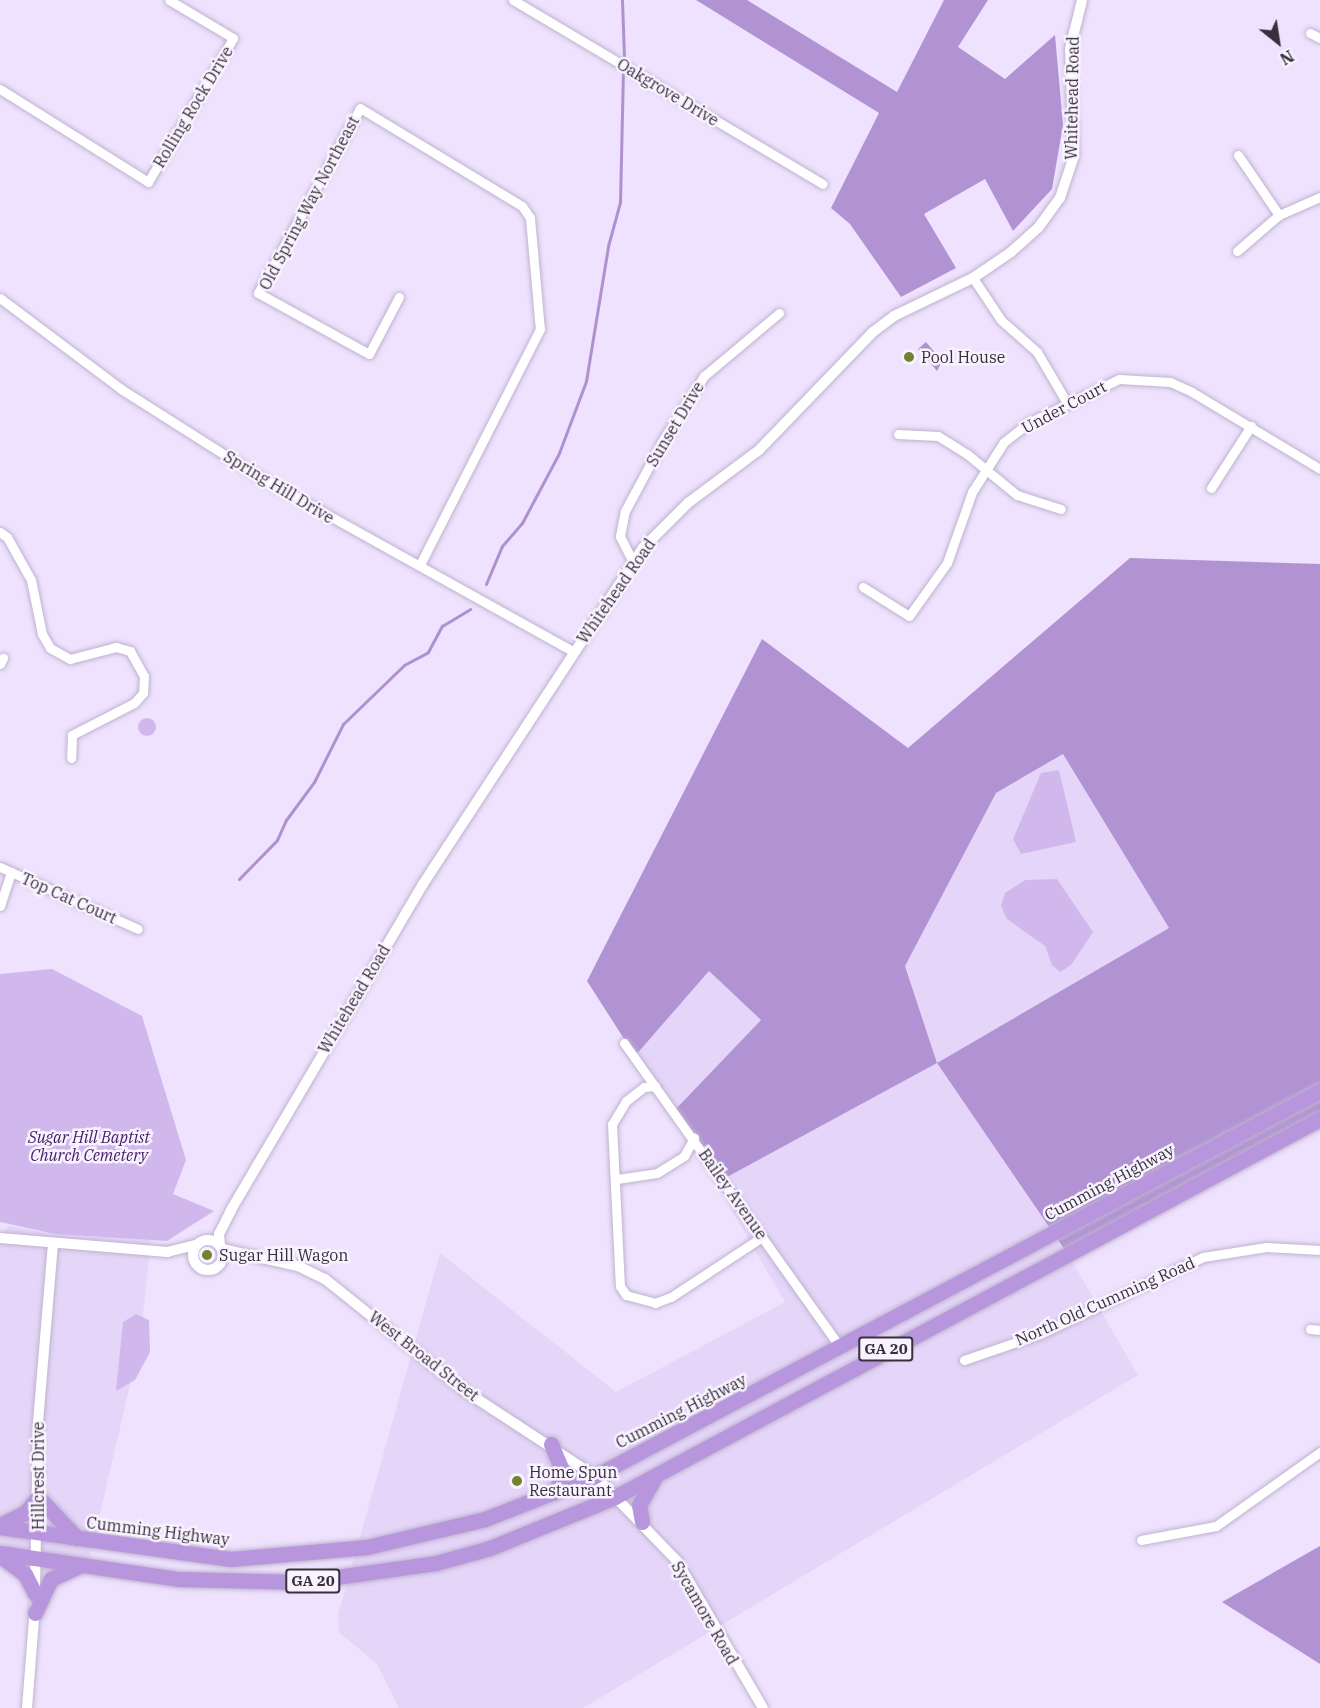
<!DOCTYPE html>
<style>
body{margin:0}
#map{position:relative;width:1320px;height:1708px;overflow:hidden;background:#eee2fe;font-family:"IBM Plex Serif",serif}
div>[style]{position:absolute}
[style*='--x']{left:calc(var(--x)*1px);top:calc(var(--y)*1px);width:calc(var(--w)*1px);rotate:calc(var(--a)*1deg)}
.built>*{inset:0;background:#e5d6f9}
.green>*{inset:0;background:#d0b8ed}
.round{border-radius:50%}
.forest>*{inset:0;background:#b193d3}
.water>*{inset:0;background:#af91d1}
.stream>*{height:3px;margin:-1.5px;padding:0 1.5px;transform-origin:1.5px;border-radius:1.5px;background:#af91d1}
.roads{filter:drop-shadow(0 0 2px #bfb3ce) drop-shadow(0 0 2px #bfb3ce)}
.minor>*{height:9px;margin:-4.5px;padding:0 4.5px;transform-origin:4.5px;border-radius:4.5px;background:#fff}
.tertiary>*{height:10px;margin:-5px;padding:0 5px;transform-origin:5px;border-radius:5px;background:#fff}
.tertiary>.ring{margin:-5px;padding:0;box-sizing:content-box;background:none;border:10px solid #fff;border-radius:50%}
.trunk>*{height:15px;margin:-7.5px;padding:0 7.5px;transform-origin:7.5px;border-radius:7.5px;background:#b896de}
.dots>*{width:16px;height:16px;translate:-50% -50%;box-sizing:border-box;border:3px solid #f8f3fe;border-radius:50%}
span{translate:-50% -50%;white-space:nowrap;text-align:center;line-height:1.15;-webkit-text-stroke:5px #f8f3fe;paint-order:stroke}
.shield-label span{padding:2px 4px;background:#f8f3fe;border:2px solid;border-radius:4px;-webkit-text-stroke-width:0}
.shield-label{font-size:15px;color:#35303b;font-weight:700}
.street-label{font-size:16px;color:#35303b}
.poi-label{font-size:16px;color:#35303b}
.left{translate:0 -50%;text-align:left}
.park-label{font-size:16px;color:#441a66;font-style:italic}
.north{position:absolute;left:1248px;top:12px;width:60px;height:60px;-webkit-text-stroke:4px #f8f3fe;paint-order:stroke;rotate:150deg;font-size:16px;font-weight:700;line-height:24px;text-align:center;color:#35303b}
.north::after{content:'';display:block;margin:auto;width:21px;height:27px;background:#35303b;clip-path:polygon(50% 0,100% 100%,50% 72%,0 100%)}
</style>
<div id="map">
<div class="built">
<div style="clip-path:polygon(1064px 754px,1169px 928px,937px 1063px,1069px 1256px,1138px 1375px,583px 1708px,399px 1708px,377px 1664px,339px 1632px,338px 1615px,440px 1253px,616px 1392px,785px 1302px,716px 1183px,937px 1063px,905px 965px,996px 793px)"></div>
<div style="clip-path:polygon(709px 971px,761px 1020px,672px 1113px,635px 1056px)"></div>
<div style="clip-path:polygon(9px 1226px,55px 1234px,151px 1240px,140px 1342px,88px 1565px,0 1550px,0 1238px)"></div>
</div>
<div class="green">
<div class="round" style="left:138px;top:718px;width:18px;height:18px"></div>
<div style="clip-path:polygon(1059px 770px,1076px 842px,1021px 854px,1013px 839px,1041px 773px)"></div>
<div style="clip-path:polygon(1057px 879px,1093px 932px,1071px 965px,1060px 972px,1052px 965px,1045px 946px,1007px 919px,1001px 906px,1005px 893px,1025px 880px)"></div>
<div style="clip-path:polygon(52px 969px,142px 1016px,186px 1160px,173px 1194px,214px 1211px,167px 1241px,55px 1234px,0 1222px,0 974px)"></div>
<div style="clip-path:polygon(136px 1314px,149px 1320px,150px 1352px,135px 1380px,116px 1391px,123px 1322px)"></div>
</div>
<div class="forest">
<div style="clip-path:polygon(696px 0,747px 0,897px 92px,944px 0,988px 0,958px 47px,1005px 79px,1055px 35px,1063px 125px,1052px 189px,1013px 231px,985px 179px,924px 214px,956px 268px,901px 297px,850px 224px,831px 208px,879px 113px)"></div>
<div style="clip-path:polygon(evenodd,1130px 558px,1320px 564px,1320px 1123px,1069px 1256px,937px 1063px,716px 1183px,672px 1113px,761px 1020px,709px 971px,635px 1056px,587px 981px,762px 639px,908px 748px,1130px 558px,1063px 754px,1169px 928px,937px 1063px,905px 966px,996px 793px,1063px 754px)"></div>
<div style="clip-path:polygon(1320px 1546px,1320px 1664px,1222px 1602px)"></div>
</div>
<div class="water">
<div style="clip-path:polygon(926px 342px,942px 361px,937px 371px,918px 349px)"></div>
</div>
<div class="stream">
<div style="--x:622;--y:0;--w:57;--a:88"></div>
<div style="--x:486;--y:584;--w:41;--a:-67.2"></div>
<div style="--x:502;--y:546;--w:30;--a:-49"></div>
<div style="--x:522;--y:523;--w:79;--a:-62.1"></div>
<div style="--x:559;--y:453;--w:77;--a:-69.4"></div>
<div style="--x:586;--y:381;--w:137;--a:-80.7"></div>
<div style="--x:608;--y:246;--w:46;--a:-74.7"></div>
<div style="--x:620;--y:202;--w:128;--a:-88.7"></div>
<div style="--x:239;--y:879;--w:54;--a:-45.7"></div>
<div style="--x:277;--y:840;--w:22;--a:-66"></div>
<div style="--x:286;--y:820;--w:47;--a:-53.6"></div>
<div style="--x:314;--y:782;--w:65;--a:-63.4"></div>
<div style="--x:343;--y:724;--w:85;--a:-44"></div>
<div style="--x:404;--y:665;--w:27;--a:-28"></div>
<div style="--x:428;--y:652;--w:30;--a:-62"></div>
<div style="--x:442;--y:626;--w:33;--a:-31"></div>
</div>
<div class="roads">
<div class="minor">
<div style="--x:513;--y:0;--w:360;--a:30.7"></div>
<div style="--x:1310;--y:33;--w:11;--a:27"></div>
<div style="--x:0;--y:89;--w:175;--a:32.1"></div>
<div style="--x:148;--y:182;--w:167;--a:-59.4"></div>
<div style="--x:233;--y:38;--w:74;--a:-149.3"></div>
<div style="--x:1238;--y:155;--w:73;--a:55.7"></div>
<div style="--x:1237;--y:251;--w:55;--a:-40.6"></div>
<div style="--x:1279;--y:215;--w:45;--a:-23.7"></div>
<div style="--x:973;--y:278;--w:50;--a:56.3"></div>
<div style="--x:1001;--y:320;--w:48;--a:41.6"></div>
<div style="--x:1037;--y:352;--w:59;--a:59.5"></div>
<div style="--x:399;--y:297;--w:64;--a:117.8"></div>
<div style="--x:369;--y:354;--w:127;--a:-151.2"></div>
<div style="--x:258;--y:293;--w:211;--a:-61.1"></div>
<div style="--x:360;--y:108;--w:189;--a:31.2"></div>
<div style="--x:522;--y:206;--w:14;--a:56"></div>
<div style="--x:530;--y:218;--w:111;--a:84.9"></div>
<div style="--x:540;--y:329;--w:265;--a:117"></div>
<div style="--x:0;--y:298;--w:151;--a:36.9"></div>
<div style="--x:121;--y:389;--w:162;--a:32.4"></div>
<div style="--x:258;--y:476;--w:360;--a:29.1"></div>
<div style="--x:898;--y:434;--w:40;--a:2.9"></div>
<div style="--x:938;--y:436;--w:34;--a:32"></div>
<div style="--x:967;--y:454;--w:65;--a:39.4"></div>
<div style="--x:1017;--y:495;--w:46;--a:17.7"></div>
<div style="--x:1211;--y:488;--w:74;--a:-57.2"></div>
<div style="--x:0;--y:532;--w:9;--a:36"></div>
<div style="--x:7;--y:537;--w:49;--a:60.8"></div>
<div style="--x:31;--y:580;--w:55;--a:78.5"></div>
<div style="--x:42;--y:634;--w:16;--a:60"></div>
<div style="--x:50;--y:648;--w:23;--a:29"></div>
<div style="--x:70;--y:659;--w:48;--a:-14.6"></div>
<div style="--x:116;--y:647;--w:15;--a:16"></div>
<div style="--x:130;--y:651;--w:29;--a:61"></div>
<div style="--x:144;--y:676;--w:17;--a:93"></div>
<div style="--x:143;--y:693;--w:13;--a:132"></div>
<div style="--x:134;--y:703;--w:70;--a:152.7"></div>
<div style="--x:72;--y:735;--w:23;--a:92"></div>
<div style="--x:633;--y:562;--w:29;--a:-117"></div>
<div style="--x:620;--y:536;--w:25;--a:-79"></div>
<div style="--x:625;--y:511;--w:81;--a:-61.8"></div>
<div style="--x:663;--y:440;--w:76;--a:-57.4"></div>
<div style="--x:704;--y:376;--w:98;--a:-40"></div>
<div style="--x:863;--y:587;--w:54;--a:32.2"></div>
<div style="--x:909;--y:616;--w:65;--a:-54.4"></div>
<div style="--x:947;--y:563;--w:75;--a:-70.6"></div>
<div style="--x:972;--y:492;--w:59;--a:-57.4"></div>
<div style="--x:1004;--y:442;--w:31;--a:-38"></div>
<div style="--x:1028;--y:423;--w:101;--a:-25.8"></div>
<div style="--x:1119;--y:379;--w:51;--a:3.4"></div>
<div style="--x:1170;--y:382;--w:24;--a:24"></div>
<div style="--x:1192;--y:392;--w:149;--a:31"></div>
<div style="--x:0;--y:664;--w:7;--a:-63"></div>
<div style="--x:0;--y:867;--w:151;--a:24.2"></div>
<div style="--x:0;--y:906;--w:36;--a:-72"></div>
<div style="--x:624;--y:1043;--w:373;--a:54.6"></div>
<div style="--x:655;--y:1086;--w:11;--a:175"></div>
<div style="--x:644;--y:1087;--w:23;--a:142"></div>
<div style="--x:626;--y:1101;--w:27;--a:121"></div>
<div style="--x:612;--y:1124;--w:162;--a:87.2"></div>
<div style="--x:620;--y:1286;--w:11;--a:56"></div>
<div style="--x:626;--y:1295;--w:30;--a:15"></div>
<div style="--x:655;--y:1303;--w:17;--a:-21"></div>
<div style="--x:671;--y:1297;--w:109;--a:-33.4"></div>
<div style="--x:617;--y:1179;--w:40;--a:-8.5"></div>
<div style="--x:657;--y:1173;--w:32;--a:-32"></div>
<div style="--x:684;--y:1156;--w:21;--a:-61"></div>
<div style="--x:1310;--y:1329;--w:10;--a:6"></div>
<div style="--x:964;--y:1360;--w:80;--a:-18.9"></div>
<div style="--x:1040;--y:1334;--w:180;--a:-25.3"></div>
<div style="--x:1203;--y:1257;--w:64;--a:-9"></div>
<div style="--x:1266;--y:1247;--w:54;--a:3.2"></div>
<div style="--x:1141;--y:1540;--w:76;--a:-10.6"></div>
<div style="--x:1216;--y:1526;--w:128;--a:-35.4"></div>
</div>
<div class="tertiary">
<div style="--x:0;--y:1238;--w:168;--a:4.8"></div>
<div style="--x:167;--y:1252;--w:30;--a:-14"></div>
<div class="ring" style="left:193px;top:1240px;width:20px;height:20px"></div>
<div style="--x:220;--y:1245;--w:11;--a:-95"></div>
<div style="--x:219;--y:1234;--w:27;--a:-63"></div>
<div style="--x:231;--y:1210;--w:378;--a:-59.5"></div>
<div style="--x:423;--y:884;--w:402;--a:-56.8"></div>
<div style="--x:643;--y:548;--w:64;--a:-45"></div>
<div style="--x:688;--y:503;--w:89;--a:-36.7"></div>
<div style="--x:759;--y:450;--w:164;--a:-46"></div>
<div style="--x:873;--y:332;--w:26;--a:-37"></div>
<div style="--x:894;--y:316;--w:88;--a:-25.7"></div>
<div style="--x:973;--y:278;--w:46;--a:-34.4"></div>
<div style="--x:1011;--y:252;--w:36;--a:-42"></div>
<div style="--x:1038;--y:228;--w:37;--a:-54"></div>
<div style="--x:1060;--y:198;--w:44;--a:-71.6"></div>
<div style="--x:1074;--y:156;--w:107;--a:-92.1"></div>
<div style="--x:1070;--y:49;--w:50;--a:-76.2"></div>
<div style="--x:222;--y:1249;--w:78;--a:12.6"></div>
<div style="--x:298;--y:1266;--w:30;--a:26"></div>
<div style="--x:325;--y:1279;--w:179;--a:38.7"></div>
<div style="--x:465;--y:1391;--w:155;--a:33.2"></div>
<div style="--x:595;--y:1476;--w:118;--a:46"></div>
<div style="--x:677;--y:1561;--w:170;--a:59.7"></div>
<div style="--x:35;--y:1591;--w:169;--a:-89"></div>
<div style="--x:38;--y:1422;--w:179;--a:-85.2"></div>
<div style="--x:27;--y:1708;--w:101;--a:-85.5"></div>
</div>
<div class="trunk">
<div style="--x:551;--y:1444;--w:34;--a:67"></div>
<div style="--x:564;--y:1475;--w:21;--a:121"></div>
<div style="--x:642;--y:1522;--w:17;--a:-100"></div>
<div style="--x:639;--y:1505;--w:30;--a:-60"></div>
<div style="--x:0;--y:1525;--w:28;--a:-26"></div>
<div style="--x:25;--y:1513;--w:21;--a:-51"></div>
<div style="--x:38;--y:1497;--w:57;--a:46.4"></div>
<div style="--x:0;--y:1527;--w:233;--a:7.9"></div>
<div style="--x:231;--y:1559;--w:137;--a:-5"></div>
<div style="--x:367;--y:1547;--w:121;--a:-13.3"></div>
<div style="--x:485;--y:1519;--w:118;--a:-21.4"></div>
<div style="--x:595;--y:1476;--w:821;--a:-27.97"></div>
<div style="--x:0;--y:1553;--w:181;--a:8.3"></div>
<div style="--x:179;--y:1579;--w:122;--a:1.4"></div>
<div style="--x:301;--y:1582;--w:136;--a:-8"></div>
<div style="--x:436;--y:1563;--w:56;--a:-15.5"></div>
<div style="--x:490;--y:1548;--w:135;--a:-22.2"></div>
<div style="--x:615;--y:1497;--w:800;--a:-28.2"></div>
<div style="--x:0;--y:1556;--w:31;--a:36"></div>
<div style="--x:25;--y:1574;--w:22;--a:63"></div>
<div style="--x:35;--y:1613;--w:38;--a:-65"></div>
<div style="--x:51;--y:1579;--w:31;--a:-25"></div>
</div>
</div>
<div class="dots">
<div style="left:909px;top:357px;background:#728231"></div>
<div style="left:207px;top:1255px;background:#728231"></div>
<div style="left:517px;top:1481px;background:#728231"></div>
</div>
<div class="shield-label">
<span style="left:886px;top:1349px">GA 20</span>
<span style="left:313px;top:1581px">GA 20</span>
</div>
<div class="street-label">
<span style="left:668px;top:92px;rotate:31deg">Oakgrove Drive</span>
<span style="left:1072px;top:98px;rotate:-89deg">Whitehead Road</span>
<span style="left:193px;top:107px;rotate:-59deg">Rolling Rock Drive</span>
<span style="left:309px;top:203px;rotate:-62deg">Old Spring Way Northeast</span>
<span style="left:1064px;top:407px;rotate:-28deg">Under Court</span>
<span style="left:675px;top:424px;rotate:-59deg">Sunset Drive</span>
<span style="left:279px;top:487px;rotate:31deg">Spring Hill Drive</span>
<span style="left:616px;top:591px;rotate:-55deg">Whitehead Road</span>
<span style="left:69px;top:898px;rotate:24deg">Top Cat Court</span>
<span style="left:354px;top:999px;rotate:-59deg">Whitehead Road</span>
<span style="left:1109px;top:1182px;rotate:-28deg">Cumming Highway</span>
<span style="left:733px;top:1194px;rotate:55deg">Bailey Avenue</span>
<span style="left:1105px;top:1301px;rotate:-24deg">North Old Cumming Road</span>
<span style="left:424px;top:1356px;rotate:38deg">West Broad Street</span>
<span style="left:681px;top:1411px;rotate:-27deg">Cumming Highway</span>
<span style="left:38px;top:1476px;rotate:-90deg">Hillcrest Drive</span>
<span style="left:158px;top:1531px;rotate:7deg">Cumming Highway</span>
<span style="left:705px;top:1613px;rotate:60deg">Sycamore Road</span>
</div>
<div class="poi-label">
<span class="left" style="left:921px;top:357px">Pool House</span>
<span class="left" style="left:219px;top:1255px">Sugar Hill Wagon</span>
<span class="left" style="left:529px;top:1481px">Home Spun<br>Restaurant</span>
</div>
<div class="park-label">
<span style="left:89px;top:1146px">Sugar Hill Baptist<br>Church Cemetery</span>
</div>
<div class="north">N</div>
</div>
